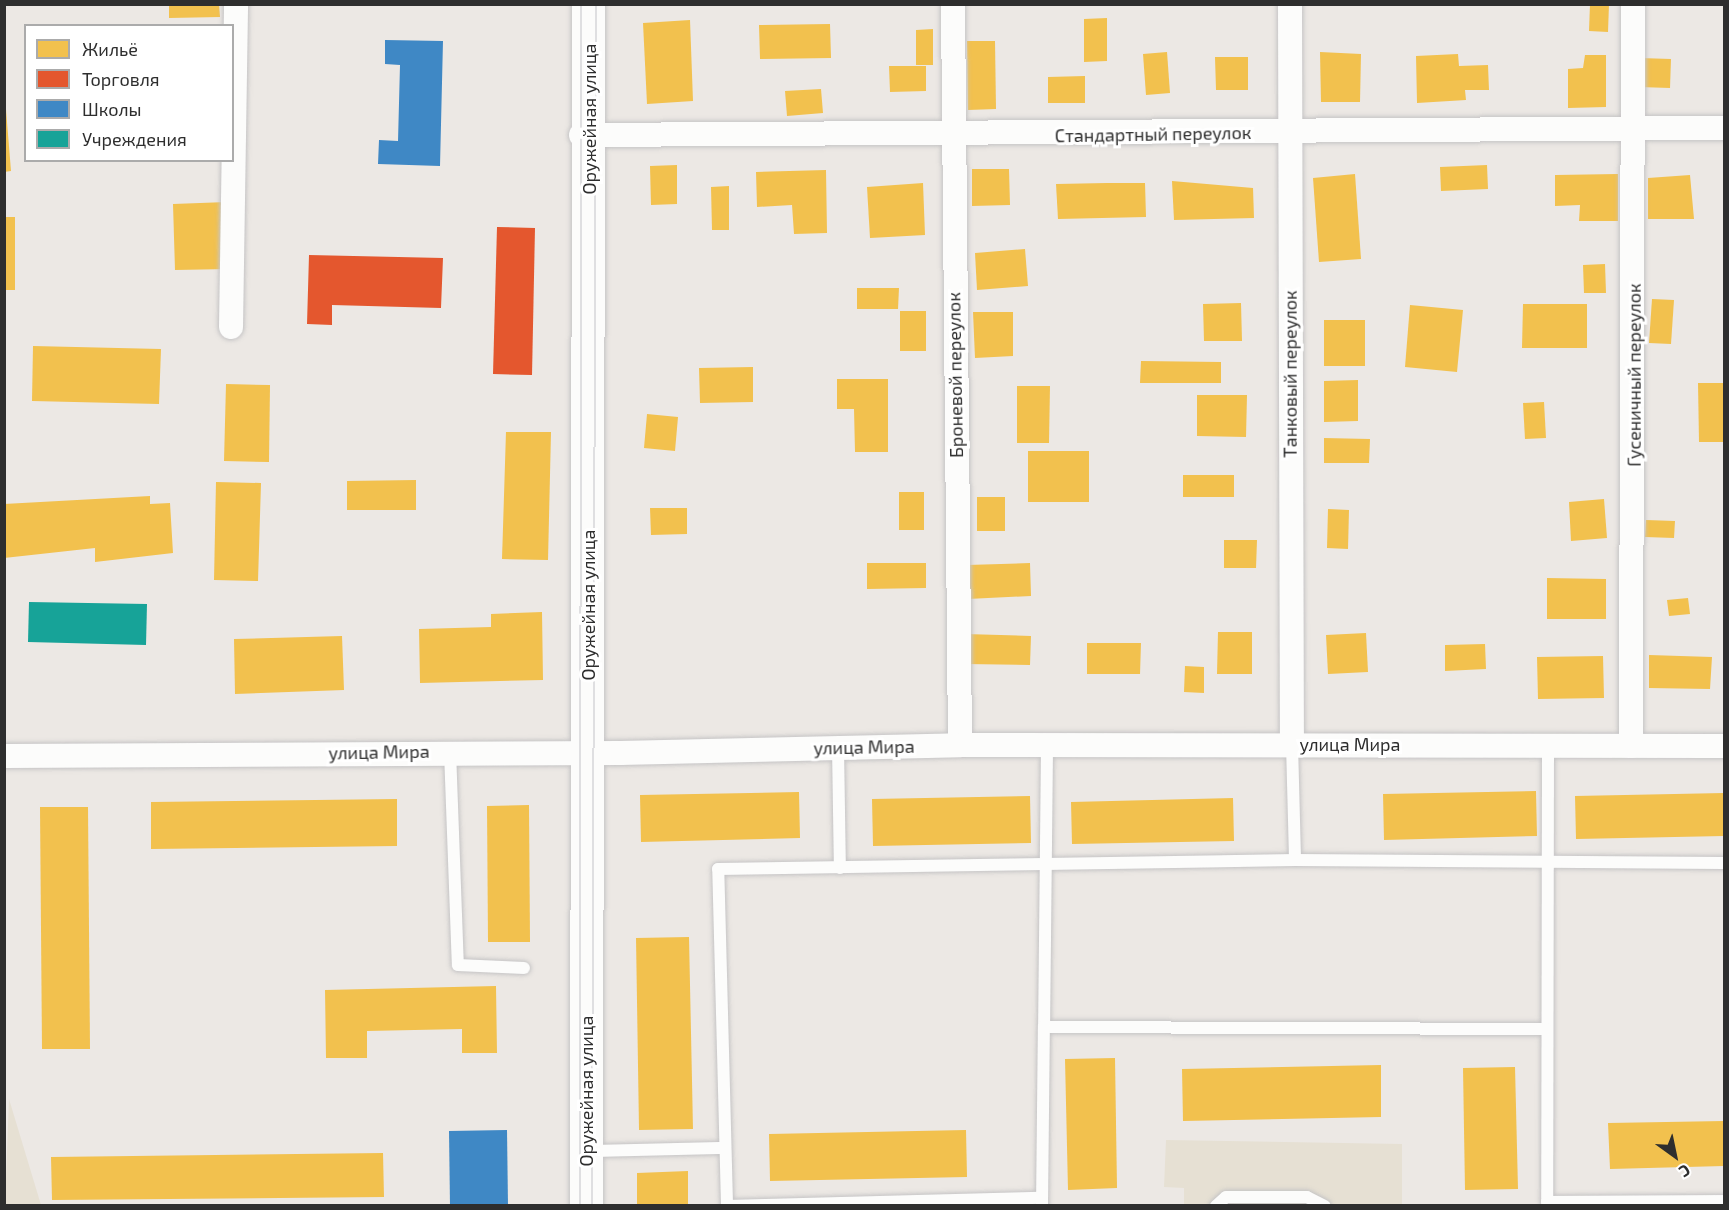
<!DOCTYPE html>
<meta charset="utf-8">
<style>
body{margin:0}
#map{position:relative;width:1729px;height:1210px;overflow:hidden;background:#ece8e4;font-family:"Exo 2",sans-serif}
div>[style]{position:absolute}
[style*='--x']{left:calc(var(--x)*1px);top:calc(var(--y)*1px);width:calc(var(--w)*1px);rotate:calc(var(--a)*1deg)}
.education>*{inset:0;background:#e6e0d3}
.homes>*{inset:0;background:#f2c14e}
.shops>*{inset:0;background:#e4572e}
.schools>*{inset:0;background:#3f88c5}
.public>*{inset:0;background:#17a398}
.roads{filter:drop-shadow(0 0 2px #c5c4c5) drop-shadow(0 0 2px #c5c4c5)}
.lane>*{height:12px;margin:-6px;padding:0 6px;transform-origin:6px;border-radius:6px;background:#fcfcfb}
.street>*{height:24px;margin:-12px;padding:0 12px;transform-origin:12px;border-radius:12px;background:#fcfcfb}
.secondary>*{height:33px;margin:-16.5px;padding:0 16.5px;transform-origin:16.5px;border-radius:16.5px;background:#fcfcfb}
.tram>*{height:1.5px;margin:-0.75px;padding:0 0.75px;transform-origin:0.75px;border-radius:0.75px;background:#dfdfe1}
span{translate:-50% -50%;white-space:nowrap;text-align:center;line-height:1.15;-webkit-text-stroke:6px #fff;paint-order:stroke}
.street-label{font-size:18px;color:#2e2e2e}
.frame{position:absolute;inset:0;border:6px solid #2e2e2e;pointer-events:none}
.legend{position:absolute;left:24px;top:24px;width:210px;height:138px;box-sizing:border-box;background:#fff;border:2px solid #ababab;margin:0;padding:8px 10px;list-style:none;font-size:18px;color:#2e2e2e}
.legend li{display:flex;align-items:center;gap:12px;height:30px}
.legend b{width:30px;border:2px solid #ababab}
.north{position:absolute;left:1645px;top:1126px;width:60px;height:60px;-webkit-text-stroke:4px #fff;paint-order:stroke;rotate:147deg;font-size:16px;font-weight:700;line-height:24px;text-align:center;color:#2e2e2e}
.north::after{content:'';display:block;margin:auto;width:21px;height:27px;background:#2e2e2e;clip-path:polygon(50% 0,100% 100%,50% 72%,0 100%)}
</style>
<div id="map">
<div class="education">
<div style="clip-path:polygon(9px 1099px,41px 1205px,5px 1205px)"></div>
<div style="clip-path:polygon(1166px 1140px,1402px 1144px,1402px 1205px,1184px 1205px,1184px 1188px,1164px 1187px)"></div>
</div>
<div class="homes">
<div style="clip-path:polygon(169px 4px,219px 4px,220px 17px,169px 18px)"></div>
<div style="clip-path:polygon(1590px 4px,1609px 4px,1608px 32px,1589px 31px)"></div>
<div style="clip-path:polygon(1107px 18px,1107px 61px,1084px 62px,1084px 19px)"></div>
<div style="clip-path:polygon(690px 20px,693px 101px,647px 104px,643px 23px)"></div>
<div style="clip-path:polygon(830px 24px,831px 58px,760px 59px,759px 25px)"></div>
<div style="clip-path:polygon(933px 29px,933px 65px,916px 65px,916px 30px)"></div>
<div style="clip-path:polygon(967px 41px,995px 41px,996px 109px,968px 110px)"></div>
<div style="clip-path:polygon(1167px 52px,1170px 93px,1146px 95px,1143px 54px)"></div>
<div style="clip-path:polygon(1320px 52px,1361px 54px,1360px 102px,1321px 102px)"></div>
<div style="clip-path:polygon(1458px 54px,1459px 66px,1488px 65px,1489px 90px,1465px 90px,1466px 100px,1417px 103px,1416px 56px)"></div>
<div style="clip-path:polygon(1585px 55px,1606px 55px,1606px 107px,1568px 108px,1568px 69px,1583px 68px)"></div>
<div style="clip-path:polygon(1215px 57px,1248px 57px,1248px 90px,1216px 90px)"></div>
<div style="clip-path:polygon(1640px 58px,1671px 59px,1670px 88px,1639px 87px)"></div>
<div style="clip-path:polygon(889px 66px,926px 66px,926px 91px,890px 92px)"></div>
<div style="clip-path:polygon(1085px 76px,1085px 103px,1048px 103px,1048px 77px)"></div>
<div style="clip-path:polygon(4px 85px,11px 171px,4px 172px)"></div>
<div style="clip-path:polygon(821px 89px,823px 113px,787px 116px,785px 91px)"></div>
<div style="clip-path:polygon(677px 165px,677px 204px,651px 205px,650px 166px)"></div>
<div style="clip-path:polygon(1487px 165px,1488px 189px,1441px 191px,1440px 167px)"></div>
<div style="clip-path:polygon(972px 169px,1009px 169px,1010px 205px,972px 206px)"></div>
<div style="clip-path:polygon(826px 170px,827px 233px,794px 234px,792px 205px,757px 207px,756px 172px)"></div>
<div style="clip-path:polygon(1355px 174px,1361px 259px,1319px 262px,1313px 178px)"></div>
<div style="clip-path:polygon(1618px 174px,1618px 221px,1579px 221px,1580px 205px,1555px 206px,1555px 175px)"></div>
<div style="clip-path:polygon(1690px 175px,1694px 219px,1648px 219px,1648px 178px)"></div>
<div style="clip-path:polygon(1172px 181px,1253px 188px,1254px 218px,1174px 220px)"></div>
<div style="clip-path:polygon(923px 183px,925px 235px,870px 238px,867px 187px)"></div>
<div style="clip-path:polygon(1107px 183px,1145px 183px,1146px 217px,1058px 219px,1056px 184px)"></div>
<div style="clip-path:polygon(729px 186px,729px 230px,712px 230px,711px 187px)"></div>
<div style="clip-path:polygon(227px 202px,229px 269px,175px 270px,173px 204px)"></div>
<div style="clip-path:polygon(4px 217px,15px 217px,15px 290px,4px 290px)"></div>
<div style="clip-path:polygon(1025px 249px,1028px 286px,977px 290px,975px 253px)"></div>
<div style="clip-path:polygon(1605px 264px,1606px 293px,1584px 293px,1583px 265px)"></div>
<div style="clip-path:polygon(857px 288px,899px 288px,898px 309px,857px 309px)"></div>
<div style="clip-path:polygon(1652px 299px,1674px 300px,1671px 344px,1649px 343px)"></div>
<div style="clip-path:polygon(1241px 303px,1242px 341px,1204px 341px,1203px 304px)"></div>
<div style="clip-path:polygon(1523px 304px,1587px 304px,1587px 348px,1522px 348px)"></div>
<div style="clip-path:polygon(1410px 305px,1463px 310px,1457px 372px,1405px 367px)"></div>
<div style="clip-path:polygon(900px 311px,926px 311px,926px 351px,900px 351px)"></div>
<div style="clip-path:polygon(973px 312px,1013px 312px,1013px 356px,975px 358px)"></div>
<div style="clip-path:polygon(1324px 320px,1365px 320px,1365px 366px,1324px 366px)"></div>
<div style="clip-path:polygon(33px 346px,161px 349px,159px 404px,32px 401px)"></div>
<div style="clip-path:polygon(1141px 361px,1221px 362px,1221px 383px,1140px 383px)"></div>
<div style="clip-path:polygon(753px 367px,753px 402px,700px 403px,699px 368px)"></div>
<div style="clip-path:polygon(837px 379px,888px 379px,888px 452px,855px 452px,854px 409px,837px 409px)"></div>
<div style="clip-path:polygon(1358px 380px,1358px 421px,1324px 422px,1324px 381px)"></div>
<div style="clip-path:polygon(1698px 383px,1724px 383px,1724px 442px,1699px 442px)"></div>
<div style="clip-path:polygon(226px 384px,270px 385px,269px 462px,224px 461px)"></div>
<div style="clip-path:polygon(1017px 386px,1050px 386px,1049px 443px,1017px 443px)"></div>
<div style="clip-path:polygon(1197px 395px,1247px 395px,1246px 437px,1197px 436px)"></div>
<div style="clip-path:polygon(1544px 402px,1546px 438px,1525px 439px,1523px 403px)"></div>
<div style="clip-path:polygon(647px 414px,678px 417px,675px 451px,644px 448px)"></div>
<div style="clip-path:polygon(506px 432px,551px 432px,548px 560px,502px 559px)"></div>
<div style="clip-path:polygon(1324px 438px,1370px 439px,1369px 463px,1324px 463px)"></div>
<div style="clip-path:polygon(1028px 451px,1089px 451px,1089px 502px,1028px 502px)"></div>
<div style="clip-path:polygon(1183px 475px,1234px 475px,1234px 497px,1183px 497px)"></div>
<div style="clip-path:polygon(416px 480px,416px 510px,347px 510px,347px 481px)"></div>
<div style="clip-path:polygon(216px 482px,261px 483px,258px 581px,214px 580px)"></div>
<div style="clip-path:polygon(899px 492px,924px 492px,924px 530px,899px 530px)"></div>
<div style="clip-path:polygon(150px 496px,150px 504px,170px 503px,173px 553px,95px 562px,95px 548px,4px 558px,4px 504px)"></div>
<div style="clip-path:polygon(977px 497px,1005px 497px,1005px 531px,977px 531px)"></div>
<div style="clip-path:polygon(1604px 499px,1607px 538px,1571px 541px,1569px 502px)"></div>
<div style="clip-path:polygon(650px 508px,687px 508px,687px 534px,651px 535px)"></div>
<div style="clip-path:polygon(1328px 509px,1349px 510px,1348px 549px,1327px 548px)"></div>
<div style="clip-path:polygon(1646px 520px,1675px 521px,1674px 538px,1645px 537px)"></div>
<div style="clip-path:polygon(1224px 540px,1257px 540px,1256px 568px,1224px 568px)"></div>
<div style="clip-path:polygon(867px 563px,926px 563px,926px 588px,867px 589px)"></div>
<div style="clip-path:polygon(1030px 563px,1031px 596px,968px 599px,967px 565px)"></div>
<div style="clip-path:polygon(1547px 578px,1606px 579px,1606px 619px,1547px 619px)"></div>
<div style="clip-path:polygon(1688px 598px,1690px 614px,1669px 616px,1667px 600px)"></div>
<div style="clip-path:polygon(542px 612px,543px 680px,420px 683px,419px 629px,491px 627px,491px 614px)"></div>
<div style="clip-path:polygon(1218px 632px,1252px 632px,1252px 674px,1217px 674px)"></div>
<div style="clip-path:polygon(1366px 633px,1368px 672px,1328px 674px,1326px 635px)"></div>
<div style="clip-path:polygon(965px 634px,1031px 636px,1030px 665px,965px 664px)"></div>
<div style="clip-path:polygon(342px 636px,344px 690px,235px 694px,234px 639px)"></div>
<div style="clip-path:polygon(1087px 643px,1141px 643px,1140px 674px,1087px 674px)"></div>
<div style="clip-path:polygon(1485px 644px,1486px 669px,1445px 671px,1445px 645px)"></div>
<div style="clip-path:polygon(1649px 655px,1712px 657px,1710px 689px,1649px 688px)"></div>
<div style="clip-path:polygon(1603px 656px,1604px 698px,1538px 699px,1537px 657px)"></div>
<div style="clip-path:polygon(1185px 666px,1204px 667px,1204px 693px,1184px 692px)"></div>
<div style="clip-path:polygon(1536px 791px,1537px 836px,1384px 840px,1383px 794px)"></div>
<div style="clip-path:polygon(799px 792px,800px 838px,641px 842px,640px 795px)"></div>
<div style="clip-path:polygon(1724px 793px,1724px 836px,1576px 839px,1575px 796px)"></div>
<div style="clip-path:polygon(1030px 796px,1031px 843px,873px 846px,872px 799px)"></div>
<div style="clip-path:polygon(1233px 798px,1234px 841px,1072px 844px,1071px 802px)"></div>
<div style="clip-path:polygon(397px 799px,397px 846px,151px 849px,151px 802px)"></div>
<div style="clip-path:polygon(529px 805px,530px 942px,488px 942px,487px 806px)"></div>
<div style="clip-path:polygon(40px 807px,88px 807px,90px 1049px,42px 1049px)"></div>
<div style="clip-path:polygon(689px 937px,693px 1129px,639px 1130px,636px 938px)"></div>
<div style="clip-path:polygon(496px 986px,497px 1053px,462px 1053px,462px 1029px,367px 1031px,367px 1058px,326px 1058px,325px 990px)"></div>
<div style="clip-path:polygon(1115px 1058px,1117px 1188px,1068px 1190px,1065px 1059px)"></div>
<div style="clip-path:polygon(1381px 1065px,1381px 1117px,1183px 1121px,1182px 1069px)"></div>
<div style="clip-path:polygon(1515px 1067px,1518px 1189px,1465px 1190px,1463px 1068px)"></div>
<div style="clip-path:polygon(1724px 1121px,1724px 1166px,1610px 1169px,1608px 1123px)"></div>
<div style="clip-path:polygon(966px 1130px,967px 1177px,770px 1181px,769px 1134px)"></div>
<div style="clip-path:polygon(383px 1153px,384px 1197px,52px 1200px,51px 1157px)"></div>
<div style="clip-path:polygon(688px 1171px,688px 1206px,637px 1206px,637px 1173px)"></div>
</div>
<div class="shops">
<div style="clip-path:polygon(497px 227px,535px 228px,532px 375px,493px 374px)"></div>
<div style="clip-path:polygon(309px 255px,443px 258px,441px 308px,332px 305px,332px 325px,307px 324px)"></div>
</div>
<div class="schools">
<div style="clip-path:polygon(385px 40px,443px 41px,440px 166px,378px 164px,379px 140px,398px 141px,400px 65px,385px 64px)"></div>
<div style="clip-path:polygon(507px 1130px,508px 1206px,450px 1206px,449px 1131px)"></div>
</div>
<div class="public">
<div style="clip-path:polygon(29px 602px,147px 604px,146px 645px,28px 642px)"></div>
</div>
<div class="roads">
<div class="lane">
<div style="--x:1292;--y:744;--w:116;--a:88.5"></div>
<div style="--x:1548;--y:746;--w:456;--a:90.1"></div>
<div style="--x:1547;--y:1202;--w:177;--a:-0.3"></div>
<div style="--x:838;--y:747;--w:121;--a:89.1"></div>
<div style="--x:1047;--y:748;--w:279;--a:90.6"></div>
<div style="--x:1044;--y:1027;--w:502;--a:0.23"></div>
<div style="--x:450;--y:751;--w:214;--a:87.9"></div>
<div style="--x:458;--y:965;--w:66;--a:2.6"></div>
<div style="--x:588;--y:1151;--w:136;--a:-1.3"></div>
<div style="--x:727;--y:1204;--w:335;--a:-91.5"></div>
<div style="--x:718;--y:869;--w:577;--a:-0.89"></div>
<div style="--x:1295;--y:860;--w:429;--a:0.4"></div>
<div style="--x:727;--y:1206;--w:314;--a:-1.5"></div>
<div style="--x:1042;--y:1206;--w:179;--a:-89.4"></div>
<div style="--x:1216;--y:1206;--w:13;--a:-42"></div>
<div style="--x:1226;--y:1197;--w:81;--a:0"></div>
<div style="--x:1307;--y:1197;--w:20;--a:27"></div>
</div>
<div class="street">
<div style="--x:953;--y:4;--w:741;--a:89.46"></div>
<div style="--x:1290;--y:4;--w:740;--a:89.85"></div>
<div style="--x:581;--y:135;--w:1143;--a:-0.35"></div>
<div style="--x:231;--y:327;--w:323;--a:-89.1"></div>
<div style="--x:1631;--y:746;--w:742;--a:-89.85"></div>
<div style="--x:4;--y:756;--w:616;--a:-0.28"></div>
<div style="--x:620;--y:753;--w:340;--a:-1.3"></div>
<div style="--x:960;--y:745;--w:764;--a:0.07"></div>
</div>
<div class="secondary">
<div style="--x:586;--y:1206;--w:1202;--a:-89.9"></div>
</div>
</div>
<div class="tram">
<div style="--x:580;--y:1206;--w:1202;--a:-89.95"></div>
<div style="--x:592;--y:1206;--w:1202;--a:-89.81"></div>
</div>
<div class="street-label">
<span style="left:589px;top:119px;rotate:-90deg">Оружейная улица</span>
<span style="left:1153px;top:134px;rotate:-1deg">Стандартный переулок</span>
<span style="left:1290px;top:374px;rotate:-90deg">Танковый переулок</span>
<span style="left:955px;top:375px;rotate:-91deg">Броневой переулок</span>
<span style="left:1634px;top:375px;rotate:-90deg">Гусеничный переулок</span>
<span style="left:588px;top:605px;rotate:-90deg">Оружейная улица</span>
<span style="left:1350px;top:744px">улица Мира</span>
<span style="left:864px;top:747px;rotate:-1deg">улица Мира</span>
<span style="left:379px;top:752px;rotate:-1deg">улица Мира</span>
<span style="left:586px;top:1091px;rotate:-90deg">Оружейная улица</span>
</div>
<div class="frame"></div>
<ul class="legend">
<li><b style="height:16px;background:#f2c14e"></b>Жильё</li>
<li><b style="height:16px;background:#e4572e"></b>Торговля</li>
<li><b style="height:16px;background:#3f88c5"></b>Школы</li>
<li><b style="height:16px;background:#17a398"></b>Учреждения</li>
</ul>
<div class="north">С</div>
</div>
